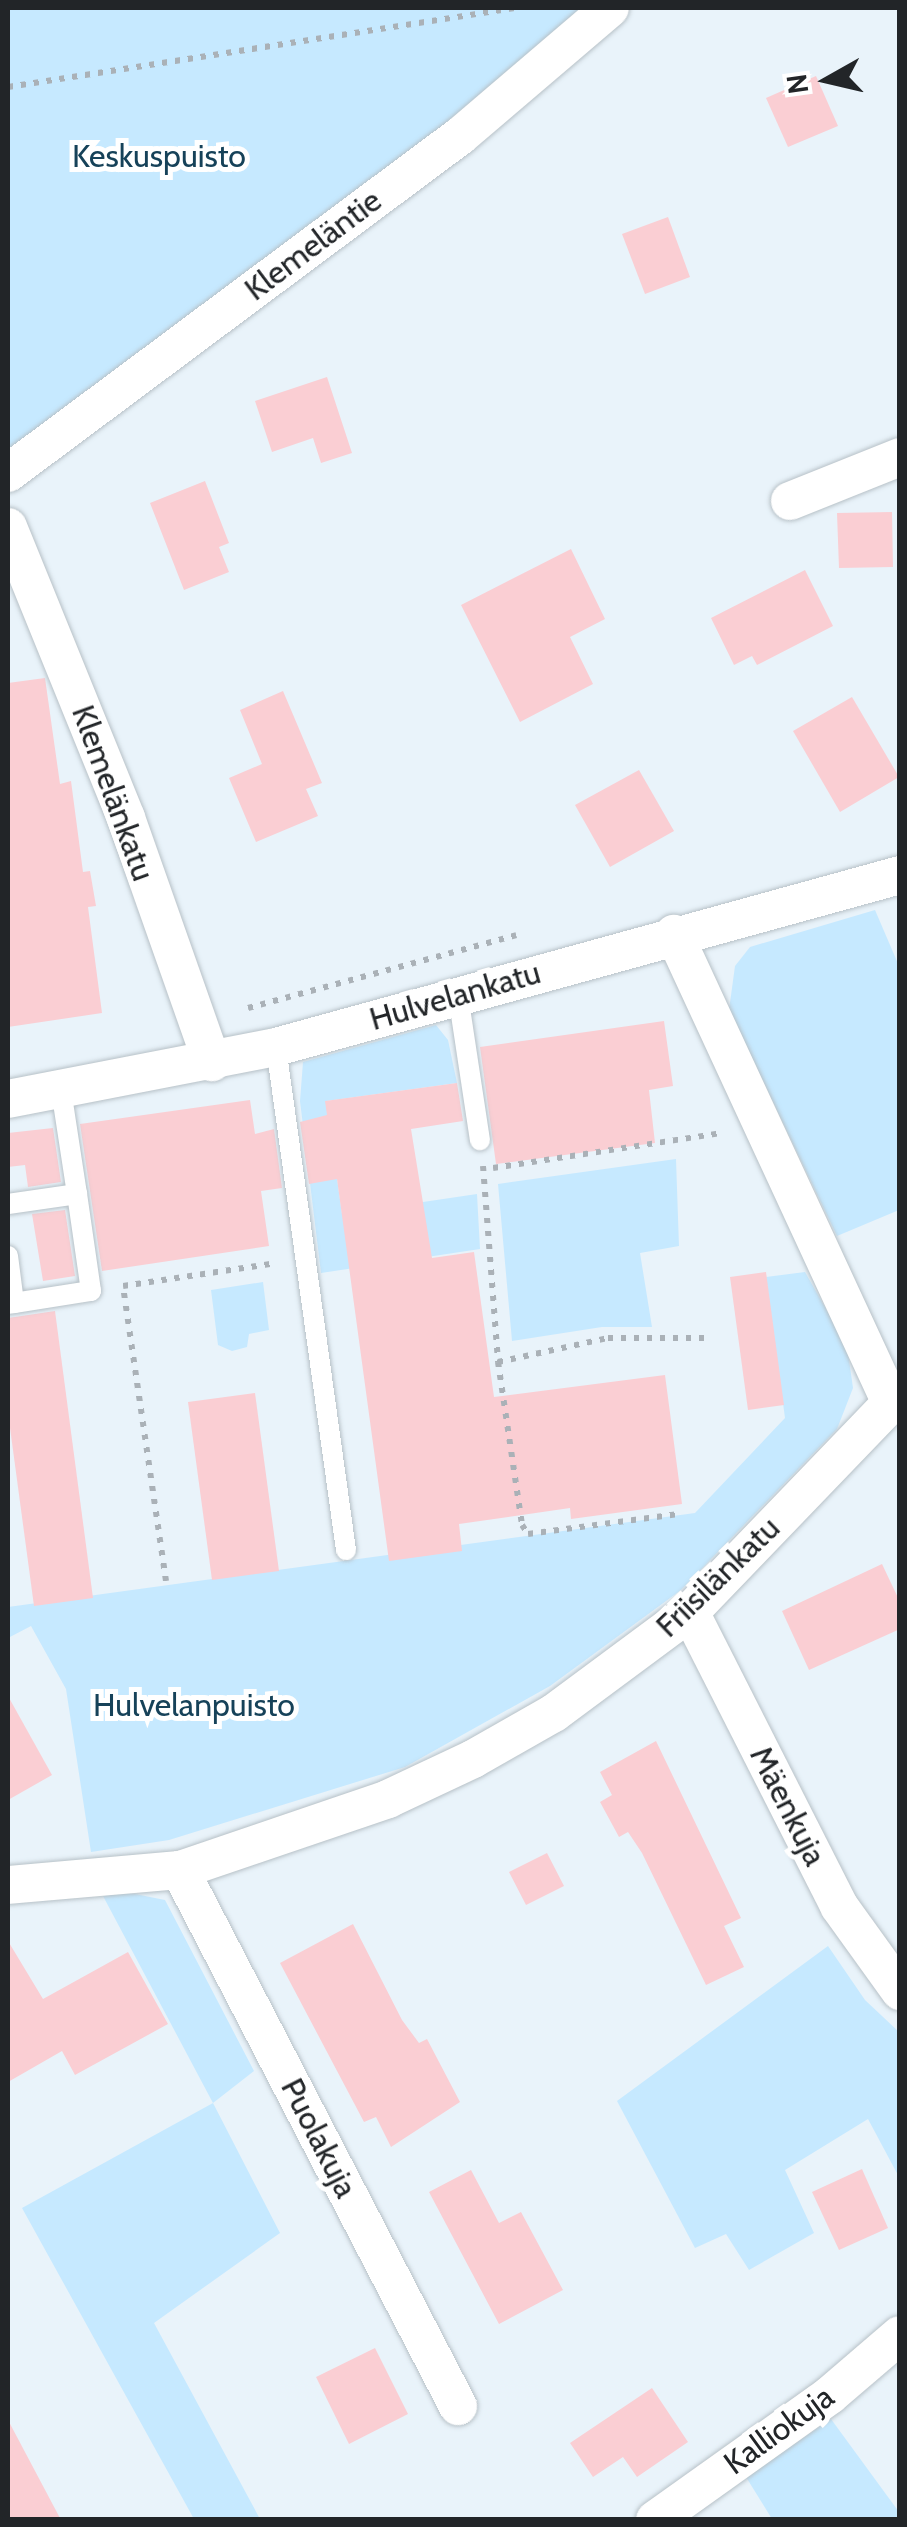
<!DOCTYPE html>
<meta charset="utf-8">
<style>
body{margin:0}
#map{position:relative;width:907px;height:2527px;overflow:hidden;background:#e9f3fa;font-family:Cabin,sans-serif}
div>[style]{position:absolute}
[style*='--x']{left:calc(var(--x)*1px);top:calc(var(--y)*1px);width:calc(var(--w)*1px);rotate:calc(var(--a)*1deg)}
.green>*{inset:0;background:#c6e9ff}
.building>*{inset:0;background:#faced3}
.path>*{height:6px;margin-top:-3px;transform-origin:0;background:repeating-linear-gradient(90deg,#aab1b7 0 5px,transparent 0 13px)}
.roads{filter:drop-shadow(0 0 2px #b7c1c7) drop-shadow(0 0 2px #b7c1c7)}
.lane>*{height:20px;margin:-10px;padding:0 10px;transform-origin:10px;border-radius:10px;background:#fff}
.street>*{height:38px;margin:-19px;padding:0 19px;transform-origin:19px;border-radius:19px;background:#fff}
span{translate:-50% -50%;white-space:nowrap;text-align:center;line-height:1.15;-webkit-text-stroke:10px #fff;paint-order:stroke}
.park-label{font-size:32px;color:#164259}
.street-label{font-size:32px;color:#222528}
.frame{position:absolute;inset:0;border:10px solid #222528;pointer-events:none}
.north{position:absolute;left:777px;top:30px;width:100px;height:100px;-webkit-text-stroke:8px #fff;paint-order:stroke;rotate:262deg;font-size:28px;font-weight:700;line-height:40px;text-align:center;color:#222528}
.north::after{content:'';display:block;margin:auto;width:35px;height:45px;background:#222528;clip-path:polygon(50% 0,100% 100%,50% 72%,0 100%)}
</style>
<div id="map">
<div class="green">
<div style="clip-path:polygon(8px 8px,585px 8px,463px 114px,8px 453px)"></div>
<div style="clip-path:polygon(875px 910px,899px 966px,899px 1210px,837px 1236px,729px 1010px,735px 966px,750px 947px)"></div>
<div style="clip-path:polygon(436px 1025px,448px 1040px,457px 1083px,326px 1101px,342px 1214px,477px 1194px,480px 1249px,321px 1273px,300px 1101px,303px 1062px)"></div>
<div style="clip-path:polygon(676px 1159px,679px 1246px,640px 1253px,652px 1327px,602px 1327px,512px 1341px,498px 1184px)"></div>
<div style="clip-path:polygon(805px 1272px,847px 1346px,853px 1388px,837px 1429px,681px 1590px,550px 1686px,405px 1767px,169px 1840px,91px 1852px,66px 1689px,31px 1626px,8px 1638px,8px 1607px,695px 1513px,785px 1418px,766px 1277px)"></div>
<div style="clip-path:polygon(263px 1282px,269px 1330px,249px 1334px,247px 1347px,232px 1351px,218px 1345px,211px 1290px)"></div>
<div style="clip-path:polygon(120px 1891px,165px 1900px,254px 2071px,213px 2103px,280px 2233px,154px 2323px,260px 2519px,194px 2519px,22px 2208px,213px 2103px,103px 1896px)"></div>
<div style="clip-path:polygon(828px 1946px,865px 2000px,899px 2032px,899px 2177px,868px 2119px,785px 2170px,814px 2233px,749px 2270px,726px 2234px,695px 2248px,617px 2101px)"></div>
<div style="clip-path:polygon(831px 2419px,899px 2512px,899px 2519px,772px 2519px,746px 2477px)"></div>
</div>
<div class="building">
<div style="clip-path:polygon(816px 76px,838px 126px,788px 147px,766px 98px)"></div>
<div style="clip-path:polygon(668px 217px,690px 277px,645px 294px,622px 234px)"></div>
<div style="clip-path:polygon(327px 377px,352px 453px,321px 463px,313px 438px,272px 452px,255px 401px)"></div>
<div style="clip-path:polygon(205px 481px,229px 543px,219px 547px,229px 572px,184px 590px,150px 503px)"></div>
<div style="clip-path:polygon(892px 512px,893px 567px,839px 568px,837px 513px)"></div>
<div style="clip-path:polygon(571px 549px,605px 619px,570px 637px,593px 684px,520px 722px,461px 605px)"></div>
<div style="clip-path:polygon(805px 570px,833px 626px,757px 665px,752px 656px,734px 665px,711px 618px)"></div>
<div style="clip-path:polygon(45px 678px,60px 784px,71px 781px,83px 872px,90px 871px,96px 906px,88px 907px,102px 1013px,8px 1027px,8px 683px)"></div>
<div style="clip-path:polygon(283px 691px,322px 783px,306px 789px,318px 816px,256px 842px,229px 778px,262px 764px,240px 710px)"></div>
<div style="clip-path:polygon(852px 697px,899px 777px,840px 812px,793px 731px)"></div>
<div style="clip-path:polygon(639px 770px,674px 831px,610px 867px,575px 805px)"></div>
<div style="clip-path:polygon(664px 1021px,673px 1086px,649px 1090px,655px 1143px,496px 1164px,480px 1047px)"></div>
<div style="clip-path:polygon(457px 1083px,463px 1121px,411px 1129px,432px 1258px,474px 1252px,494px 1397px,665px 1375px,682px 1504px,571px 1519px,570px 1508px,459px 1524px,462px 1551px,389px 1561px,337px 1179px,309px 1184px,300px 1122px,327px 1115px,325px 1101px)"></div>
<div style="clip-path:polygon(250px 1100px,255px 1134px,274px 1129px,282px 1188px,261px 1191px,269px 1246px,102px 1271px,80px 1124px)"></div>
<div style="clip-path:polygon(53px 1128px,61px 1182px,28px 1187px,25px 1165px,8px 1167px,8px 1133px)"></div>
<div style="clip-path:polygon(65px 1210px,75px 1276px,43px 1281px,32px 1214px)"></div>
<div style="clip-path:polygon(766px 1272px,784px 1405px,748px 1410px,730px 1277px)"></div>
<div style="clip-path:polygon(55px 1311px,93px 1598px,34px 1606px,8px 1413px,8px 1318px)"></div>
<div style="clip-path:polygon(255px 1393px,279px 1571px,212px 1580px,188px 1402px)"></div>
<div style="clip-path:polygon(882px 1564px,900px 1602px,900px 1629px,809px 1670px,782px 1611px)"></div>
<div style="clip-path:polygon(8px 1696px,52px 1775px,8px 1800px)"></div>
<div style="clip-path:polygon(656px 1741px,741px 1918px,724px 1926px,744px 1967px,706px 1985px,642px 1853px,628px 1832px,619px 1837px,600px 1802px,612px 1795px,600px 1772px)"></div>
<div style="clip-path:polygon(547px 1853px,564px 1886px,526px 1905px,509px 1872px)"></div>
<div style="clip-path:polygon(353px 1924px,402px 2020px,419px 2043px,427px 2039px,460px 2102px,391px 2147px,376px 2117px,364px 2122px,280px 1963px)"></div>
<div style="clip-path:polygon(8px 1941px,43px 1999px,128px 1952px,168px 2024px,75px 2075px,62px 2051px,8px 2082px)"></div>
<div style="clip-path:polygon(862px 2169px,888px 2228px,839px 2250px,812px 2192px)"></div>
<div style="clip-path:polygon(471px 2170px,499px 2223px,521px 2212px,563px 2290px,499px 2324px,429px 2192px)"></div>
<div style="clip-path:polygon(375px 2348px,408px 2414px,349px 2444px,316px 2377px)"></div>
<div style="clip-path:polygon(652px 2388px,688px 2442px,637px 2477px,623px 2457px,593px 2477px,570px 2443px)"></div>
<div style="clip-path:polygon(8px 2420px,61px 2520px,8px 2520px)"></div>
</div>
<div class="path">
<div style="--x:8;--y:87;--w:513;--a:-8.86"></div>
<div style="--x:248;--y:1008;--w:278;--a:-15.2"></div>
<div style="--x:483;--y:1166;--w:197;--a:85.6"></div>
<div style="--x:498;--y:1362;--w:165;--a:81.6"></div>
<div style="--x:522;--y:1525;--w:11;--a:56"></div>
<div style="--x:528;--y:1534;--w:150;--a:-7.6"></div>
<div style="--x:493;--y:1168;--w:232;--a:-8.7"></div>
<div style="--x:498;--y:1362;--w:113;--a:-12.3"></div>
<div style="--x:608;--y:1338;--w:98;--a:0"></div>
<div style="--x:166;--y:1581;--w:298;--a:-98.3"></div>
<div style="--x:123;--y:1286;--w:155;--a:-8.5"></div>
</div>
<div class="roads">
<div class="lane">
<div style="--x:458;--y:995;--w:147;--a:81.4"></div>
<div style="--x:276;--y:1047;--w:508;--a:82.08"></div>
<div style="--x:8;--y:1204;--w:70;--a:-8.2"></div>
<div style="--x:77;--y:1194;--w:105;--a:-98.7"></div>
<div style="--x:8;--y:1256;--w:47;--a:82.7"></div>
<div style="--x:14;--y:1303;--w:6;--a:171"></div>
<div style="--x:14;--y:1303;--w:78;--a:-8.9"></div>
<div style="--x:91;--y:1291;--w:98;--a:-98.2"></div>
</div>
<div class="street">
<div style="--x:8;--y:473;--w:564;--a:-36.71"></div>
<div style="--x:460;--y:136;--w:197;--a:-40.5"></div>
<div style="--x:790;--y:501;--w:118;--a:-21.8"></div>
<div style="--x:8;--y:527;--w:314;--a:67.9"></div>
<div style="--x:126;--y:818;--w:259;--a:70.6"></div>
<div style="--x:8;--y:1099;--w:273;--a:-11"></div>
<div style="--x:276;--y:1047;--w:647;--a:-15.41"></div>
<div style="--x:690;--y:1612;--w:330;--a:63.1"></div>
<div style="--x:839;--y:1906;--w:105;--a:54.3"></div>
<div style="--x:180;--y:1870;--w:604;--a:62.59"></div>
<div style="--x:8;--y:1885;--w:173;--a:-5"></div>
<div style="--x:180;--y:1870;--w:220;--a:-18.8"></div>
<div style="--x:388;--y:1799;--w:94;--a:-25.2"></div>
<div style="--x:473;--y:1759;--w:93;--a:-29.6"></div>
<div style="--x:554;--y:1713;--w:169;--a:-36.6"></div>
<div style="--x:690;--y:1612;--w:290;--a:-46.1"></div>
<div style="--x:891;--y:1403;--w:517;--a:-114.83"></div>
<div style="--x:655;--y:2520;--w:215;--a:-35.5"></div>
<div style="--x:830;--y:2395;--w:92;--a:-40.6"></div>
</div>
</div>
<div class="park-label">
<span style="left:159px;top:156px">Keskuspuisto</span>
<span style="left:194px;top:1705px">Hulvelanpuisto</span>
</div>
<div class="street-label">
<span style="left:313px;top:245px;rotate:-37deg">Klemeläntie</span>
<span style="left:113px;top:793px;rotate:70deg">Klemelänkatu</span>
<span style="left:455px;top:996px;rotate:-16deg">Hulvelankatu</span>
<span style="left:718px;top:1577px;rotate:-44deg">Friisilänkatu</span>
<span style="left:788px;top:1806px;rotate:63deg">Mäenkuja</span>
<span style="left:319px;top:2138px;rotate:63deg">Puolakuja</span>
<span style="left:779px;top:2430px;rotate:-36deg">Kalliokuja</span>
</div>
<div class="frame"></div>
<div class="north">N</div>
</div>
